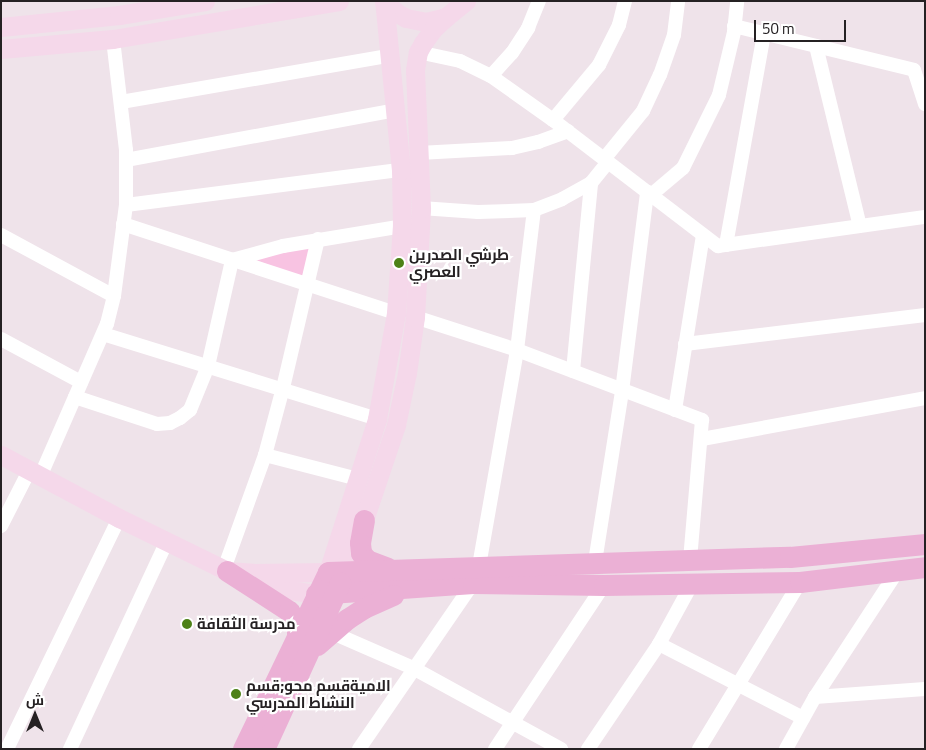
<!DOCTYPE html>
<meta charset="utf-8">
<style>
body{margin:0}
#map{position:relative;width:926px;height:750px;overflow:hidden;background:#efe3ea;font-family:Georgia,Cairo,serif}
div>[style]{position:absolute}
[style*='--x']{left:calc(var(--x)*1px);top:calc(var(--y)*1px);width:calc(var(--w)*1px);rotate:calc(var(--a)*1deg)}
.green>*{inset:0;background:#f8c3e2}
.street>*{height:14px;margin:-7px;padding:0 7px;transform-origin:7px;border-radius:7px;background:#fff}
.secondary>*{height:19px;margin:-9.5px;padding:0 9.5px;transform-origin:9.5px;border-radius:9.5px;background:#f5d8ea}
.primary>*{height:21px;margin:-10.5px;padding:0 10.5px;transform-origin:10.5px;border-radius:10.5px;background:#ebb0d5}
.dots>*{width:14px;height:14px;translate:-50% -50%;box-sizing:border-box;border:2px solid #fff;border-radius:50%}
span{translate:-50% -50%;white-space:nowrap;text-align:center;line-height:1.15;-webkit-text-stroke:4.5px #fff;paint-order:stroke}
.poi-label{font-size:15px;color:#252123;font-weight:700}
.left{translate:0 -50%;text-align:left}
.frame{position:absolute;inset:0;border:2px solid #252123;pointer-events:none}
.north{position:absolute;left:10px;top:690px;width:50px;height:50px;-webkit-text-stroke:4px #fff;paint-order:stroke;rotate:0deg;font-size:14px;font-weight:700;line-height:20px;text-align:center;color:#252123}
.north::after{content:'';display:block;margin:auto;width:18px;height:22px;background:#252123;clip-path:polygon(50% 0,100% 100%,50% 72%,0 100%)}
.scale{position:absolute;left:754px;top:20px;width:92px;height:22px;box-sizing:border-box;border:2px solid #252123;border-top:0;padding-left:6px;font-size:15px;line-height:18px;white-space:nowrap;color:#252123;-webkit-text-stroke:4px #fff;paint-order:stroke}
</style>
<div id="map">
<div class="green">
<div style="clip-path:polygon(310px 247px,302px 278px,248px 257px)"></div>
</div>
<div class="street">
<div style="--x:734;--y:26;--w:185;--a:13.7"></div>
<div style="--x:914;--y:70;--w:36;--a:72"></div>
<div style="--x:816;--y:46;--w:185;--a:76.3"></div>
<div style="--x:418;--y:52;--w:43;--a:12.1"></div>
<div style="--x:460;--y:61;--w:34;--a:26"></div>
<div style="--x:491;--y:76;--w:76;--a:35.4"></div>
<div style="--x:553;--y:120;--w:208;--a:37.4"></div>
<div style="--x:718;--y:246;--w:209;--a:-8"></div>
<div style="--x:491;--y:76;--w:31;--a:-48"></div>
<div style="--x:512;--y:53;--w:30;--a:-57"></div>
<div style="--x:528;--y:28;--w:29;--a:-68"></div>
<div style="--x:121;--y:102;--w:271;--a:-9.8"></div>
<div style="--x:553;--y:120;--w:72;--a:-50.1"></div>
<div style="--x:599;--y:65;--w:45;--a:-63.4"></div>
<div style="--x:619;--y:25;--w:25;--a:-76"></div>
<div style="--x:419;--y:153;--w:93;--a:-3.1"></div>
<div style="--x:512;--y:148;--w:27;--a:-13"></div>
<div style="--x:538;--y:142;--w:32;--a:-20"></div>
<div style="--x:604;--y:159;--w:62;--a:-50.9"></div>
<div style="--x:643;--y:111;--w:40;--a:-65"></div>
<div style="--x:660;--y:75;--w:42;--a:-70.7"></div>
<div style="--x:674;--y:35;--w:34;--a:-83"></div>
<div style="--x:126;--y:160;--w:274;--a:-10.5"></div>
<div style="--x:651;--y:195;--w:42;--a:-40.2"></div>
<div style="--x:683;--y:168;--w:81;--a:-63.7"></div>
<div style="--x:719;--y:95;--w:65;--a:-76.6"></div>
<div style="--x:734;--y:32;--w:31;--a:-84"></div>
<div style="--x:126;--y:205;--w:277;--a:-7.3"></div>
<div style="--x:421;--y:208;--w:57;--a:4"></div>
<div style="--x:478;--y:212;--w:56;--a:-2"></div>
<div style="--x:534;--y:210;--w:30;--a:-21"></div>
<div style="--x:562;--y:199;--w:33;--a:-29"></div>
<div style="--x:591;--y:183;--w:27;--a:-51"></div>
<div style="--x:123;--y:224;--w:287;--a:18.1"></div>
<div style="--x:1;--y:235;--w:128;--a:28.4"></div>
<div style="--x:726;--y:245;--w:214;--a:-79.8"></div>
<div style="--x:415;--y:317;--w:107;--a:17.9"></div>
<div style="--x:517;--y:350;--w:198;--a:20.7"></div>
<div style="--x:702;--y:420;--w:141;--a:94.9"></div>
<div style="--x:103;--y:334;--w:287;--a:17.2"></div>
<div style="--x:1;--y:339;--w:91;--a:28.3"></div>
<div style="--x:685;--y:344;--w:242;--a:-6.9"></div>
<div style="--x:573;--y:371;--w:189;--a:-84.5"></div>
<div style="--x:75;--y:397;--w:86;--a:18.2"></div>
<div style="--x:157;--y:424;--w:13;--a:-4"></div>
<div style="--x:170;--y:423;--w:11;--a:-27"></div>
<div style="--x:180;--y:418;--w:13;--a:-39"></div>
<div style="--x:190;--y:410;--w:48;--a:-67.8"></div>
<div style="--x:208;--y:366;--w:109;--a:-77.2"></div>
<div style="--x:232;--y:260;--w:53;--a:-15.4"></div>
<div style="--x:283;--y:246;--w:121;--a:-9.5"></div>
<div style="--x:675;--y:410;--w:177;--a:-80.9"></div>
<div style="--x:702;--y:439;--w:227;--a:-10.4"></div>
<div style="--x:265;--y:455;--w:96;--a:14.5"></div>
<div style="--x:40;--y:477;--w:167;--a:-66.4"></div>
<div style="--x:107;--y:324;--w:29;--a:-76"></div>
<div style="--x:114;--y:296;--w:92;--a:-82.5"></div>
<div style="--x:126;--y:205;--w:55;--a:-90"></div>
<div style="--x:126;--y:150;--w:112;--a:-96.7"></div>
<div style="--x:1;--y:526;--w:62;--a:-63"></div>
<div style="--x:595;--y:562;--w:173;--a:-81"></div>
<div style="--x:622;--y:391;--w:201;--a:-82.8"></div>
<div style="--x:479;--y:566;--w:219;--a:-80"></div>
<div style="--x:517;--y:350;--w:141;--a:-83.1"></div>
<div style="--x:224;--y:569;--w:121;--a:-70.2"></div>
<div style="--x:265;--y:455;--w:69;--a:-75"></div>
<div style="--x:283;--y:388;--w:153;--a:-76.8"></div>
<div style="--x:326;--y:630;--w:95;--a:23.6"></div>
<div style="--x:413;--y:668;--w:169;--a:28.7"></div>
<div style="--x:659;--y:644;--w:162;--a:27.2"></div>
<div style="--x:815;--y:697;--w:110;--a:-4.2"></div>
<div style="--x:7;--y:749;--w:257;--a:-64.1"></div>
<div style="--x:70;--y:749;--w:227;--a:-65"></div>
<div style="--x:359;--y:749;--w:201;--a:-55.5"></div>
<div style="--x:495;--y:749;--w:197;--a:-56.4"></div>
<div style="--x:588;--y:749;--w:127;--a:-55.9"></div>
<div style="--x:659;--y:644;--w:71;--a:-61.3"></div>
<div style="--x:699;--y:749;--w:195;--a:-58.8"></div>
<div style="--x:786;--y:749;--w:60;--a:-60.9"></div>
<div style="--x:815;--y:697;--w:152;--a:-56.8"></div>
</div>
<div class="secondary">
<div style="--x:384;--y:1;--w:18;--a:43"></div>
<div style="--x:397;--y:13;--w:10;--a:29"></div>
<div style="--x:406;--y:18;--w:20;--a:11"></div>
<div style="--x:426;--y:22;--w:21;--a:-14"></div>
<div style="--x:446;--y:17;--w:26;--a:-39"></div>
<div style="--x:1;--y:27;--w:119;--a:-5.8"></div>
<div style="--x:119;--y:15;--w:87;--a:-9.2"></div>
<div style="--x:1;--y:49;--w:112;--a:-5.1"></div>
<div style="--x:113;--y:39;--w:229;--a:-9.5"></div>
<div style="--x:1;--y:455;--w:134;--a:28.1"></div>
<div style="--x:119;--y:518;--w:120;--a:26.1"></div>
<div style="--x:227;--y:571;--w:51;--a:19.5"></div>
<div style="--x:275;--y:588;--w:41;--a:8.3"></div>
<div style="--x:227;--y:571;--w:26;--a:4"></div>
<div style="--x:253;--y:573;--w:75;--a:-0.8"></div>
<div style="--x:328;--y:572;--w:161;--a:-72.2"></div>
<div style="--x:377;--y:419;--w:108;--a:-79.8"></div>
<div style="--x:396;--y:313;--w:87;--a:-86.1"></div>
<div style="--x:402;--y:226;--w:56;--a:-91"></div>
<div style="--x:401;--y:170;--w:170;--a:-95.7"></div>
<div style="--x:344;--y:571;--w:55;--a:-68.6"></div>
<div style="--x:364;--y:520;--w:100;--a:-71.4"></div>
<div style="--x:396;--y:425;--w:53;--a:-78.1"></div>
<div style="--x:407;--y:373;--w:57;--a:-81.9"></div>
<div style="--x:415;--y:317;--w:109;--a:-86.8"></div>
<div style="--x:421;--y:208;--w:138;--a:-92.5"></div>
<div style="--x:415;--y:70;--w:18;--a:-81"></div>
<div style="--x:418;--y:52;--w:10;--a:-61"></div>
<div style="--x:423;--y:43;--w:17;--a:-54"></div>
<div style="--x:433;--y:29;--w:18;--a:-43"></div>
</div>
<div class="primary">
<div style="--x:364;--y:520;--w:23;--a:100"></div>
<div style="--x:360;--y:543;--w:10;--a:84"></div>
<div style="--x:361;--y:553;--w:9;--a:49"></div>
<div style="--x:367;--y:560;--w:22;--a:21"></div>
<div style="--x:227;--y:571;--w:74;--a:32.8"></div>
<div style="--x:289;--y:611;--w:14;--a:56"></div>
<div style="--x:297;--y:623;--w:15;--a:90"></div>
<div style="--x:316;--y:594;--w:157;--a:-4"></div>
<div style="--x:473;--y:583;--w:131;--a:0.9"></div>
<div style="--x:604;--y:585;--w:196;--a:-0.9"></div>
<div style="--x:800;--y:582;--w:126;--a:-6.8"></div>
<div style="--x:317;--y:645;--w:40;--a:-41"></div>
<div style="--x:347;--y:619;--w:20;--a:-33"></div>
<div style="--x:364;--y:608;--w:32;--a:-24"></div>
<div style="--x:243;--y:749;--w:196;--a:-64.3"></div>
<div style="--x:328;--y:572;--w:462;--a:-1.9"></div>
<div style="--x:790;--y:557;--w:136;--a:-5.5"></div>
<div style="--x:264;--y:749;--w:183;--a:-65.4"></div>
</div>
<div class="dots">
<div style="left:399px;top:263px;background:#4d8117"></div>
<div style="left:187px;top:624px;background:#4d8117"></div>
<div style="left:236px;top:694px;background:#4d8117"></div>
</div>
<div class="poi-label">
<span class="left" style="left:409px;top:263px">طرشي الصدرين<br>العصري</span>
<span class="left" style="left:197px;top:624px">مدرسة الثقافة</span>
<span class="left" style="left:246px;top:694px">الاميةقسم محو;قسم<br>النشاط المدرسي</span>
</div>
<div class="frame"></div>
<div class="north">ش</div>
<div class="scale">50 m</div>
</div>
